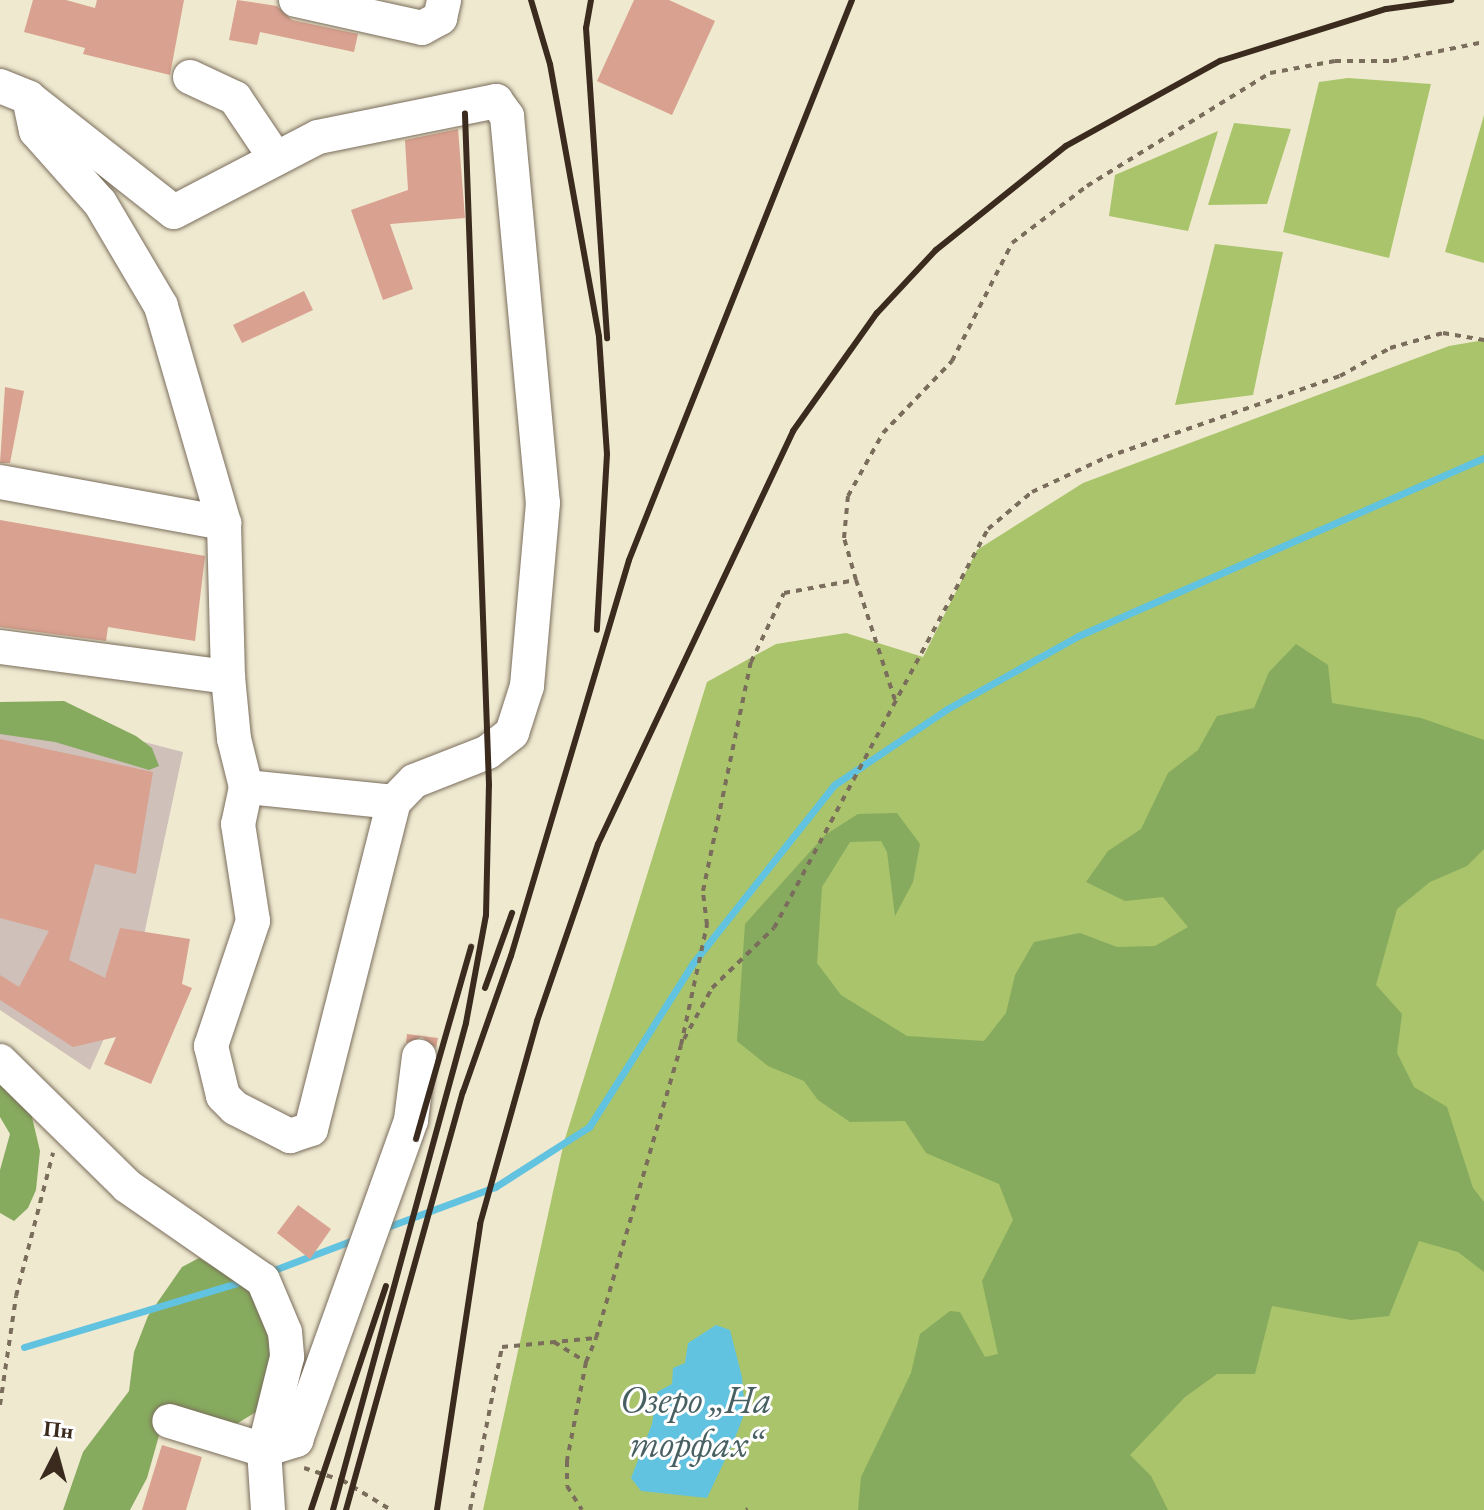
<!DOCTYPE html>
<meta charset="utf-8">
<style>
body{margin:0}
#map{position:relative;width:1484px;height:1510px;overflow:hidden;background:#efe9d0;font-family:"EB Garamond",serif}
div>[style]{position:absolute}
[style*='--x']{left:calc(var(--x)*1px);top:calc(var(--y)*1px);width:calc(var(--w)*1px);rotate:calc(var(--a)*1deg)}
.industrial>*{inset:0;background:#cfc0ba}
.green>*{inset:0;background:#a9c46a}
.forest>*{inset:0;background:#86aa5e}
.water>*{inset:0;background:#62c3e0}
.stream>*{height:7px;margin:-3.5px;padding:0 3.5px;transform-origin:3.5px;border-radius:3.5px;background:#62c3e0}
.building>*{inset:0;background:#d9a18f}
.path>*{height:4px;margin-top:-2px;transform-origin:0;background:repeating-linear-gradient(90deg,#7a6d5c 0 6px,transparent 0 12px)}
.roads{filter:drop-shadow(0 0 2px #7a6d5c) drop-shadow(0 0 2px #7a6d5c)}
.minor>*{height:34px;margin:-17px;padding:0 17px;transform-origin:17px;border-radius:17px;background:#fff}
.rail>*{height:6px;margin:-3px;padding:0 3px;transform-origin:3px;border-radius:3px;background:#3b2a1e}
span{translate:-50% -50%;white-space:nowrap;text-align:center;line-height:1.15;-webkit-text-stroke:6px #fff;paint-order:stroke}
.water-label{font-size:38px;color:#496062;font-style:italic}
.north{position:absolute;left:16px;top:1414px;width:80px;height:80px;-webkit-text-stroke:6px #fff;paint-order:stroke;rotate:6deg;font-size:22px;font-weight:700;line-height:32px;text-align:center;color:#3b2a1e}
.north::after{content:'';display:block;margin:auto;width:28px;height:36px;background:#3b2a1e;clip-path:polygon(50% 0,100% 100%,50% 72%,0 100%)}
</style>
<div id="map">
<div class="industrial">
<div style="clip-path:polygon(0 705px,183px 752px,138px 963px,90px 1070px,0 1010px)"></div>
</div>
<div class="green">
<div style="clip-path:polygon(1348px 78px,1431px 84px,1389px 258px,1283px 232px,1319px 82px)"></div>
<div style="clip-path:polygon(1484px 115px,1484px 263px,1445px 252px)"></div>
<div style="clip-path:polygon(1234px 123px,1291px 129px,1267px 204px,1208px 205px)"></div>
<div style="clip-path:polygon(1218px 131px,1188px 231px,1109px 216px,1115px 175px)"></div>
<div style="clip-path:polygon(1215px 244px,1283px 252px,1253px 395px,1175px 405px)"></div>
<div style="clip-path:polygon(1484px 340px,1484px 1510px,483px 1510px,564px 1142px,707px 682px,776px 644px,846px 633px,923px 657px,977px 550px,1083px 483px,1449px 346px)"></div>
</div>
<div class="forest">
<div style="clip-path:polygon(1296px 644px,1328px 665px,1332px 703px,1421px 718px,1484px 740px,1484px 849px,1467px 866px,1430px 882px,1397px 909px,1376px 985px,1402px 1014px,1397px 1053px,1414px 1087px,1447px 1107px,1473px 1188px,1484px 1202px,1484px 1272px,1458px 1252px,1419px 1241px,1389px 1316px,1351px 1320px,1272px 1306px,1255px 1374px,1217px 1374px,1185px 1397px,1130px 1455px,1151px 1476px,1168px 1510px,858px 1510px,861px 1477px,911px 1373px,920px 1334px,950px 1311px,960px 1312px,985px 1357px,998px 1354px,982px 1281px,1013px 1220px,999px 1184px,926px 1153px,905px 1121px,850px 1122px,818px 1100px,804px 1081px,768px 1066px,737px 1041px,745px 924px,825px 835px,858px 814px,897px 813px,920px 844px,913px 882px,895px 916px,887px 852px,881px 841px,850px 842px,822px 887px,817px 963px,841px 995px,907px 1036px,984px 1041px,1006px 1013px,1015px 975px,1034px 942px,1080px 933px,1117px 947px,1155px 946px,1188px 927px,1163px 897px,1125px 901px,1086px 882px,1108px 851px,1141px 829px,1168px 773px,1198px 750px,1217px 716px,1254px 708px,1269px 672px)"></div>
<div style="clip-path:polygon(64px 701px,136px 736px,152px 748px,159px 766px,149px 770px,55px 742px,0 734px,0 702px)"></div>
<div style="clip-path:polygon(0 1071px,31px 1113px,40px 1151px,36px 1190px,28px 1208px,14px 1221px,0 1213px,0 1170px,10px 1134px,0 1117px)"></div>
<div style="clip-path:polygon(199px 1258px,233px 1278px,277px 1314px,266px 1406px,233px 1426px,162px 1425px,147px 1478px,130px 1510px,63px 1510px,83px 1452px,129px 1391px,134px 1352px,148px 1316px,182px 1267px)"></div>
</div>
<div class="water">
<div style="clip-path:polygon(716px 1325px,730px 1330px,742px 1377px,745px 1412px,733px 1443px,707px 1498px,641px 1491px,631px 1478px,652px 1424px,657px 1392px,672px 1384px,673px 1368px,685px 1363px,688px 1343px)"></div>
</div>
<div class="stream">
<div style="--x:382;--y:1229;--w:121;--a:-20.4"></div>
<div style="--x:495;--y:1187;--w:112;--a:-32.6"></div>
<div style="--x:589;--y:1127;--w:194;--a:-57.6"></div>
<div style="--x:693;--y:963;--w:227;--a:-51.6"></div>
<div style="--x:834;--y:785;--w:136;--a:-33.9"></div>
<div style="--x:947;--y:709;--w:150;--a:-29.1"></div>
<div style="--x:1078;--y:636;--w:443;--a:-23.7"></div>
<div style="--x:266;--y:1273;--w:96;--a:-20.7"></div>
<div style="--x:24;--y:1347;--w:230;--a:-16.7"></div>
</div>
<div class="building">
<div style="clip-path:polygon(33px 0,66px 0,95px 8px,97px 0,184px 0,170px 75px,83px 54px,85px 48px,24px 32px)"></div>
<div style="clip-path:polygon(237px 0,277px 6px,292px 20px,358px 34px,354px 52px,260px 32px,257px 45px,229px 40px)"></div>
<div style="clip-path:polygon(634px 0,669px 0,715px 21px,672px 115px,597px 81px)"></div>
<div style="clip-path:polygon(458px 129px,465px 218px,390px 224px,413px 289px,383px 300px,351px 210px,408px 190px,405px 140px)"></div>
<div style="clip-path:polygon(304px 291px,313px 310px,242px 343px,233px 325px)"></div>
<div style="clip-path:polygon(5px 387px,24px 391px,10px 463px,0 463px)"></div>
<div style="clip-path:polygon(0 520px,205px 556px,195px 641px,108px 627px,106px 641px,0 627px)"></div>
<div style="clip-path:polygon(0 739px,153px 772px,136px 874px,95px 864px,69px 960px,105px 978px,120px 928px,190px 939px,182px 984px,192px 988px,151px 1084px,104px 1064px,116px 1037px,73px 1047px,0 1000px,0 975px,19px 987px,49px 931px,0 918px)"></div>
<div style="clip-path:polygon(407px 1034px,438px 1038px,436px 1048px,422px 1037px,406px 1043px)"></div>
<div style="clip-path:polygon(298px 1205px,331px 1229px,310px 1259px,277px 1233px)"></div>
<div style="clip-path:polygon(162px 1445px,202px 1457px,186px 1510px,142px 1510px)"></div>
</div>
<div class="path">
<div style="--x:856;--y:580;--w:126;--a:72"></div>
<div style="--x:684;--y:1039;--w:58;--a:-61.2"></div>
<div style="--x:712;--y:988;--w:86;--a:-44.1"></div>
<div style="--x:774;--y:928;--w:453;--a:-61.8"></div>
<div style="--x:988;--y:529;--w:57;--a:-40.1"></div>
<div style="--x:1032;--y:492;--w:83;--a:-25"></div>
<div style="--x:1107;--y:457;--w:247;--a:-19.2"></div>
<div style="--x:1340;--y:376;--w:57;--a:-29.2"></div>
<div style="--x:1390;--y:348;--w:55;--a:-15.8"></div>
<div style="--x:1443;--y:333;--w:42;--a:9.7"></div>
<div style="--x:554;--y:1342;--w:38;--a:32"></div>
<div style="--x:586;--y:1362;--w:101;--a:100.9"></div>
<div style="--x:567;--y:1461;--w:25;--a:90"></div>
<div style="--x:567;--y:1486;--w:28;--a:58"></div>
<div style="--x:586;--y:1362;--w:26;--a:-67"></div>
<div style="--x:0;--y:1405;--w:110;--a:-81.6"></div>
<div style="--x:16;--y:1296;--w:148;--a:-75.5"></div>
<div style="--x:304;--y:1468;--w:40;--a:18"></div>
<div style="--x:342;--y:1480;--w:57;--a:31.5"></div>
<div style="--x:470;--y:1510;--w:166;--a:-78.9"></div>
<div style="--x:502;--y:1347;--w:94;--a:-5.5"></div>
<div style="--x:596;--y:1338;--w:305;--a:-73.8"></div>
<div style="--x:681;--y:1045;--w:123;--a:-77.8"></div>
<div style="--x:707;--y:925;--w:34;--a:-97"></div>
<div style="--x:703;--y:891;--w:234;--a:-78.2"></div>
<div style="--x:751;--y:662;--w:76;--a:-64.4"></div>
<div style="--x:784;--y:593;--w:73;--a:-10.2"></div>
<div style="--x:856;--y:580;--w:44;--a:-105.9"></div>
<div style="--x:844;--y:538;--w:42;--a:-84.6"></div>
<div style="--x:848;--y:496;--w:72;--a:-60.9"></div>
<div style="--x:883;--y:433;--w:100;--a:-46.2"></div>
<div style="--x:952;--y:361;--w:132;--a:-63"></div>
<div style="--x:1012;--y:243;--w:94;--a:-37.2"></div>
<div style="--x:1087;--y:186;--w:215;--a:-31.7"></div>
<div style="--x:1270;--y:73;--w:66;--a:-10.5"></div>
<div style="--x:1335;--y:61;--w:56;--a:0"></div>
<div style="--x:1391;--y:61;--w:95;--a:-11.5"></div>
<div style="--x:746;--y:1510;--w:2;--a:-27"></div>
</div>
<div class="roads">
<div class="minor">
<div style="--x:296;--y:0;--w:129;--a:12.5"></div>
<div style="--x:422;--y:28;--w:21;--a:-29"></div>
<div style="--x:440;--y:18;--w:18;--a:-77"></div>
<div style="--x:190;--y:77;--w:50;--a:25"></div>
<div style="--x:235;--y:98;--w:73;--a:56.1"></div>
<div style="--x:0;--y:86;--w:31;--a:22"></div>
<div style="--x:29;--y:98;--w:184;--a:38.2"></div>
<div style="--x:174;--y:212;--w:162;--a:-27.5"></div>
<div style="--x:318;--y:137;--w:182;--a:-11.4"></div>
<div style="--x:496;--y:101;--w:19;--a:54"></div>
<div style="--x:507;--y:116;--w:389;--a:84.7"></div>
<div style="--x:543;--y:503;--w:184;--a:95"></div>
<div style="--x:527;--y:686;--w:49;--a:107.7"></div>
<div style="--x:512;--y:733;--w:31;--a:142"></div>
<div style="--x:488;--y:752;--w:79;--a:158.6"></div>
<div style="--x:414;--y:781;--w:29;--a:134"></div>
<div style="--x:394;--y:802;--w:149;--a:-174.2"></div>
<div style="--x:246;--y:787;--w:49;--a:-104"></div>
<div style="--x:234;--y:739;--w:62;--a:-95.5"></div>
<div style="--x:228;--y:677;--w:154;--a:-91.5"></div>
<div style="--x:224;--y:523;--w:226;--a:-106.2"></div>
<div style="--x:161;--y:306;--w:120;--a:-120.6"></div>
<div style="--x:100;--y:203;--w:96;--a:-131.6"></div>
<div style="--x:36;--y:131;--w:34;--a:-102"></div>
<div style="--x:0;--y:482;--w:228;--a:10.4"></div>
<div style="--x:0;--y:647;--w:230;--a:7.5"></div>
<div style="--x:246;--y:787;--w:38;--a:102"></div>
<div style="--x:238;--y:824;--w:98;--a:81.2"></div>
<div style="--x:253;--y:921;--w:132;--a:108.6"></div>
<div style="--x:211;--y:1046;--w:51;--a:76.5"></div>
<div style="--x:223;--y:1096;--w:17;--a:45"></div>
<div style="--x:235;--y:1108;--w:62;--a:27"></div>
<div style="--x:290;--y:1136;--w:22;--a:-18"></div>
<div style="--x:311;--y:1129;--w:337;--a:-75.8"></div>
<div style="--x:0;--y:1061;--w:178;--a:44.5"></div>
<div style="--x:127;--y:1186;--w:165;--a:34.7"></div>
<div style="--x:263;--y:1280;--w:56;--a:67.1"></div>
<div style="--x:285;--y:1332;--w:25;--a:85"></div>
<div style="--x:287;--y:1357;--w:96;--a:103.9"></div>
<div style="--x:264;--y:1450;--w:99;--a:-163"></div>
<div style="--x:268;--y:1510;--w:60;--a:-93.8"></div>
<div style="--x:264;--y:1450;--w:34;--a:-17"></div>
<div style="--x:296;--y:1440;--w:340;--a:-70.2"></div>
<div style="--x:411;--y:1120;--w:64;--a:-82.8"></div>
</div>
</div>
<div class="rail">
<div style="--x:531;--y:0;--w:67;--a:73.5"></div>
<div style="--x:550;--y:64;--w:277;--a:79.8"></div>
<div style="--x:599;--y:337;--w:117;--a:86.1"></div>
<div style="--x:607;--y:454;--w:176;--a:93.3"></div>
<div style="--x:591;--y:0;--w:28;--a:100"></div>
<div style="--x:586;--y:28;--w:311;--a:86.1"></div>
<div style="--x:485;--y:988;--w:80;--a:-70.2"></div>
<div style="--x:416;--y:1139;--w:200;--a:-74"></div>
<div style="--x:311;--y:1510;--w:236;--a:-71.5"></div>
<div style="--x:333;--y:1510;--w:505;--a:-74.72"></div>
<div style="--x:466;--y:1023;--w:110;--a:-79.5"></div>
<div style="--x:486;--y:915;--w:130;--a:-88.7"></div>
<div style="--x:489;--y:785;--w:672;--a:-92.05"></div>
<div style="--x:346;--y:1510;--w:434;--a:-74.4"></div>
<div style="--x:463;--y:1092;--w:144;--a:-70.6"></div>
<div style="--x:511;--y:956;--w:413;--a:-73.4"></div>
<div style="--x:629;--y:560;--w:603;--a:-68.29"></div>
<div style="--x:437;--y:1510;--w:289;--a:-81.4"></div>
<div style="--x:480;--y:1224;--w:211;--a:-74.3"></div>
<div style="--x:537;--y:1021;--w:187;--a:-71"></div>
<div style="--x:598;--y:844;--w:457;--a:-64.7"></div>
<div style="--x:793;--y:431;--w:145;--a:-54.6"></div>
<div style="--x:877;--y:313;--w:86;--a:-46.9"></div>
<div style="--x:936;--y:250;--w:166;--a:-38.7"></div>
<div style="--x:1066;--y:146;--w:176;--a:-28.9"></div>
<div style="--x:1220;--y:61;--w:174;--a:-17.4"></div>
<div style="--x:1386;--y:9;--w:66;--a:-7.9"></div>
</div>
<div class="water-label">
<span style="left:696px;top:1421px">Озеро „На<br>торфах“</span>
</div>
<div class="north">Пн</div>
</div>
